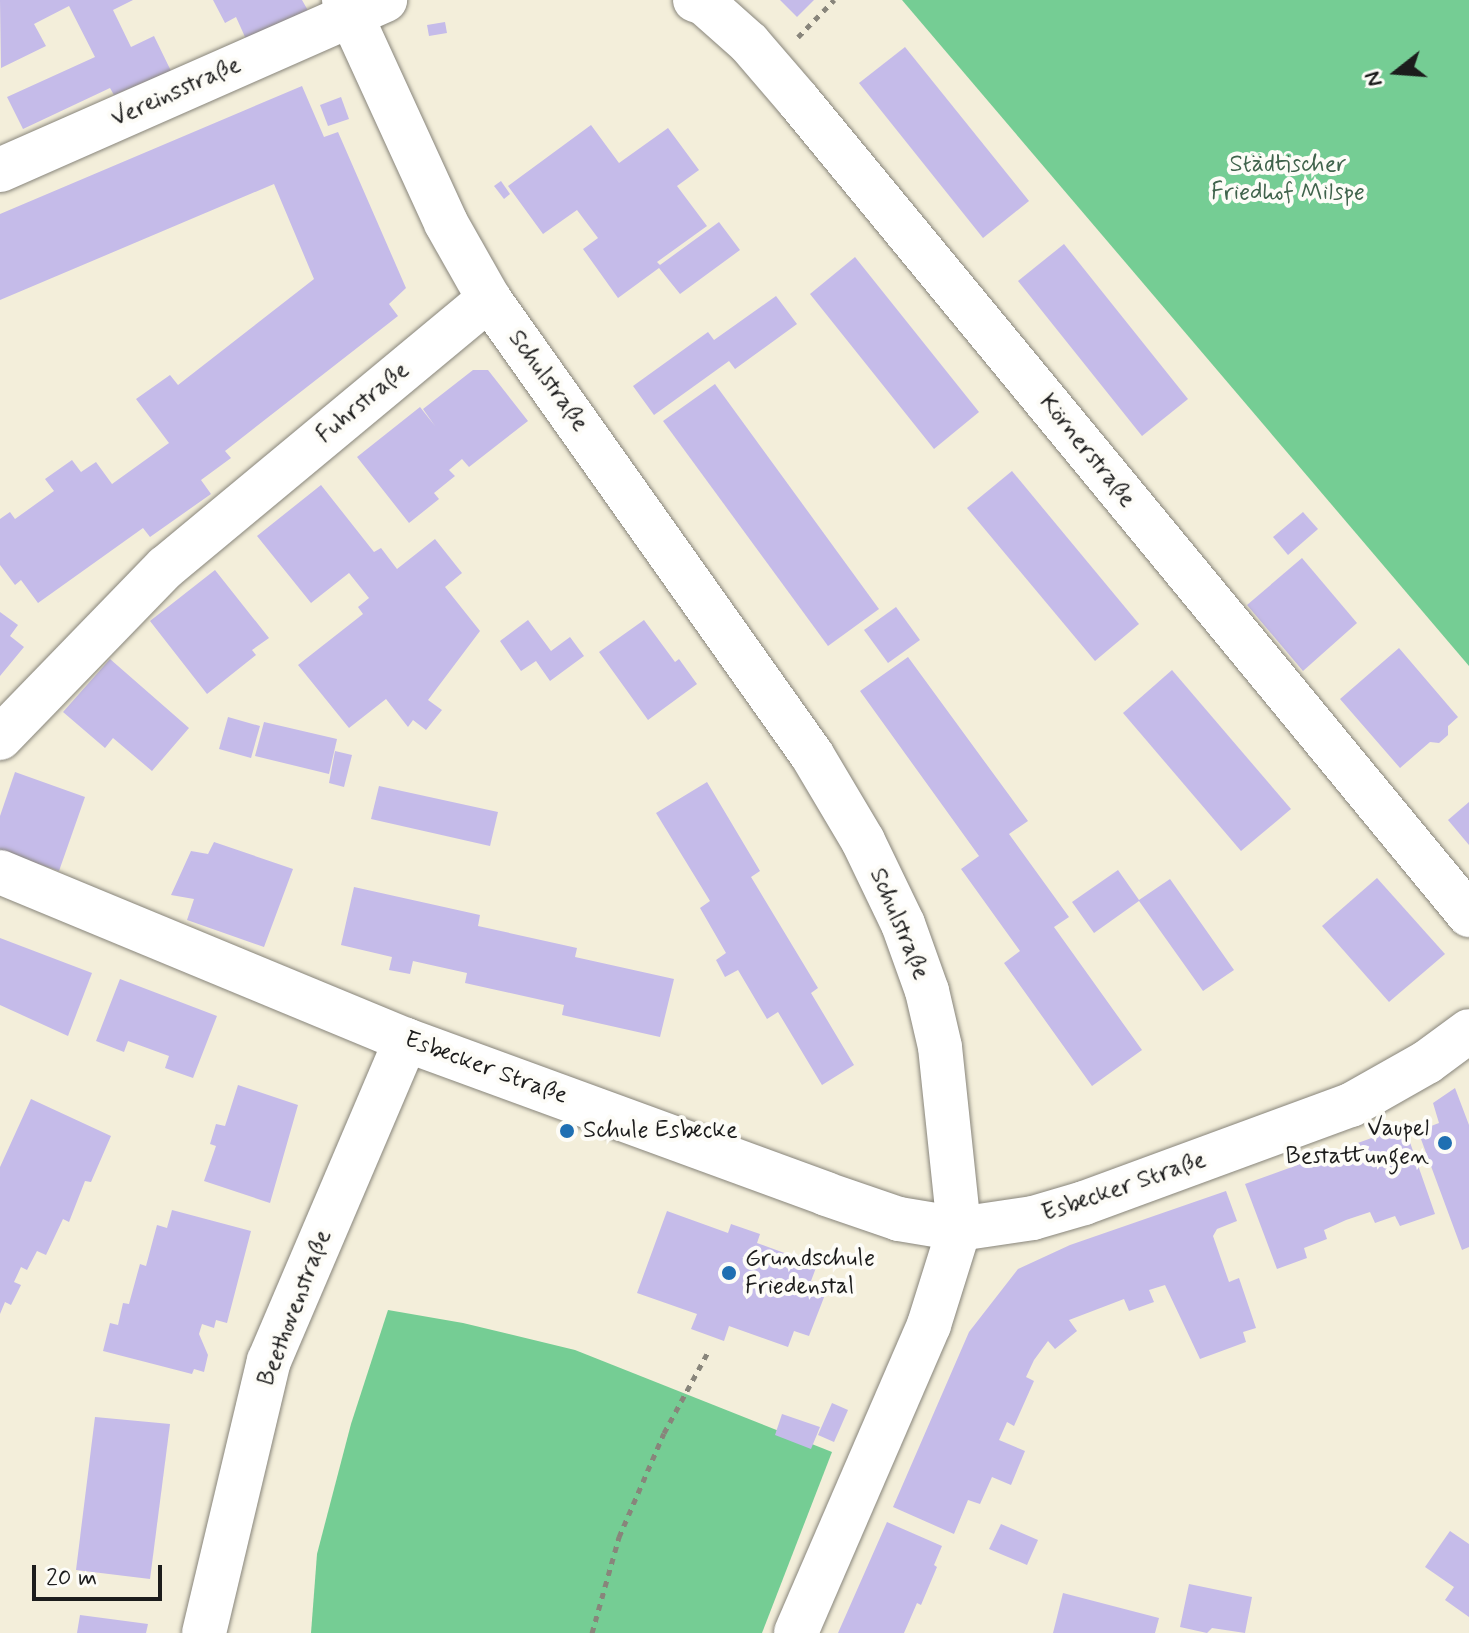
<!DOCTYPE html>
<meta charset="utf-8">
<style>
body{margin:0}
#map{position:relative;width:1469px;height:1633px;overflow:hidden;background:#f3eeda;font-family:Mynerve,sans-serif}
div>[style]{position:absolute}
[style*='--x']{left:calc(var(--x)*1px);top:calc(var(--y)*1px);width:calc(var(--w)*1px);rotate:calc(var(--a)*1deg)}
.green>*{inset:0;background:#75cd94}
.building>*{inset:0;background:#c5bbe9}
.path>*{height:5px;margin-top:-2.5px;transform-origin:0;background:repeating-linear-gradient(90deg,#88857b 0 6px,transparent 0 12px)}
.roads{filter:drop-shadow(0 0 2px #88857b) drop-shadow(0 0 2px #88857b)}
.minor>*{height:44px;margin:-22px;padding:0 22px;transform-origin:22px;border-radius:22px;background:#fff}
.dots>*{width:22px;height:22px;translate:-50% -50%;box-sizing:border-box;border:4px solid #fdfcf7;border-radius:50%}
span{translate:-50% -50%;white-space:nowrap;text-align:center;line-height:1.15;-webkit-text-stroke:8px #fdfcf7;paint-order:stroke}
.street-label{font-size:24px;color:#1c1c1c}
.park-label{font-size:24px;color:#40634c}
.poi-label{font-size:24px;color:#1c1c1c}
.right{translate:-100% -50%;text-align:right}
.left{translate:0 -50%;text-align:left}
.north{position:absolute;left:1357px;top:32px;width:80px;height:80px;-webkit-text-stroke:6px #fdfcf7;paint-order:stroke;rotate:253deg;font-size:22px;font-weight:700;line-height:32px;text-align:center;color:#1c1c1c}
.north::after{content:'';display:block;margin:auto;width:28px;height:36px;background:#1c1c1c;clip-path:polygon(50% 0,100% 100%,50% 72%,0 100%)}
.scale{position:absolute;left:32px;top:1565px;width:130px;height:36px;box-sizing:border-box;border:4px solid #1c1c1c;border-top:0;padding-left:10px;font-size:24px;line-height:28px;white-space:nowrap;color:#1c1c1c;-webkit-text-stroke:6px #fdfcf7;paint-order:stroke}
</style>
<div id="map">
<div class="green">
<div style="clip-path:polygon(902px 0,1469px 0,1469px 666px)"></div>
<div style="clip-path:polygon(388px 1310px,463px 1323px,575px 1350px,832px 1452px,762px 1633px,311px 1633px,317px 1554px,351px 1424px)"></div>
</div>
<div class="building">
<div style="clip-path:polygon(0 0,133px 0,113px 10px,131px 47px,154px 36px,171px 71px,114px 95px,110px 88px,23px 129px,7px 97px,95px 57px,69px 6px,34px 24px,46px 46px,1px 68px)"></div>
<div style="clip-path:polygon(213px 0,302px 0,314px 21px,250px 48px,236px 17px,225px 23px)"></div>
<div style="clip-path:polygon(780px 0,814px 0,797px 17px)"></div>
<div style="clip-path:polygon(445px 22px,447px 33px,429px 36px,427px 25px)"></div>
<div style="clip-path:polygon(905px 47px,1029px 201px,983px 238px,859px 83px)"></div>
<div style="clip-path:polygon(302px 86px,324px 137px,338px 132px,406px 288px,389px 304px,398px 316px,225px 451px,231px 458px,201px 480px,211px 494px,150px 537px,143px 528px,38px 603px,21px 580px,15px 585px,0 565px,0 519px,10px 512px,15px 519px,54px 491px,45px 479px,72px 460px,81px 472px,96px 462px,112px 484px,169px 443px,136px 399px,170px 375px,178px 385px,314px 279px,274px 184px,0 300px,0 214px)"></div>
<div style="clip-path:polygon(341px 97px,349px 119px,328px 126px,320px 105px)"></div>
<div style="clip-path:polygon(591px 125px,619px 163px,668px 128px,699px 170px,677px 186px,707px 226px,657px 262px,660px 265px,719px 222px,740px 250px,680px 294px,659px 268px,618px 298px,583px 249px,598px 238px,577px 210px,543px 234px,508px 186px)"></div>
<div style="clip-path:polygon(501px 181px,510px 194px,504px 199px,494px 186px)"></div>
<div style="clip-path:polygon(1064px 244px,1188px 399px,1142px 436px,1018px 281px)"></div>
<div style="clip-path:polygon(855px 257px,979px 412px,934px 449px,810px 294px)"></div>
<div style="clip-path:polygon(776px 296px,797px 324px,735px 369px,729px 361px,654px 415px,633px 386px,708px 332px,714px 340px)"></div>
<div style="clip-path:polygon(473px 370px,488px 370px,528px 421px,469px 467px,462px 459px,449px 470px,455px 476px,434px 493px,439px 499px,409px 523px,357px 457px,420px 407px,435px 426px,423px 409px)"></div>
<div style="clip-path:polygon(715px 384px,879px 609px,828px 646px,663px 421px)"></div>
<div style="clip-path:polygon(1012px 471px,1139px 624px,1095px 661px,967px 508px)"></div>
<div style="clip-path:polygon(321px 485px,374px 552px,381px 548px,397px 569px,435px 539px,462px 573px,445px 587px,480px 631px,428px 700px,442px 710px,426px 730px,413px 720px,408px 727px,386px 699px,349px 728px,298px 665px,363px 614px,358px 607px,369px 598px,349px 573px,311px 603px,257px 536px)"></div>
<div style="clip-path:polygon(1303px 512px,1318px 529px,1288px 555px,1273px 537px)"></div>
<div style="clip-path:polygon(1302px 558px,1357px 623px,1303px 671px,1247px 605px)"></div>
<div style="clip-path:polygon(215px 570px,269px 638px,252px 650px,256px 655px,207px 694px,150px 621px)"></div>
<div style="clip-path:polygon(896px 607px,920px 640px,888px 663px,864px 630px)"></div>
<div style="clip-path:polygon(0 612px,18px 625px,10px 636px,24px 647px,0 676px)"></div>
<div style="clip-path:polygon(528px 620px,551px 651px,570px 637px,584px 656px,550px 681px,536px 661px,521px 671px,500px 641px)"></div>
<div style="clip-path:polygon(644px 620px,675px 662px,679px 659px,697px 684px,648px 720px,599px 652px)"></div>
<div style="clip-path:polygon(1399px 648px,1458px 717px,1448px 726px,1448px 735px,1439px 743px,1430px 742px,1400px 768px,1340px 699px)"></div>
<div style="clip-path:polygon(908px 657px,1028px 821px,1009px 834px,1069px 917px,1054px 927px,1142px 1050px,1092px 1086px,1004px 963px,1020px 951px,961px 869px,979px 856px,860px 691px)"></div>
<div style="clip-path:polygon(110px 659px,189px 728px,152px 771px,113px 738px,105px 748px,63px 712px)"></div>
<div style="clip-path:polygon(1172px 670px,1291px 809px,1241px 851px,1123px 713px)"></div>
<div style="clip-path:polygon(228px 717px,260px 726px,251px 758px,219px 749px)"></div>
<div style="clip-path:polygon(264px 722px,337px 739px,329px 774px,255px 756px)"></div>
<div style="clip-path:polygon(335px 751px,352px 755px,344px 787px,329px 783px)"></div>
<div style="clip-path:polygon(15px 772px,85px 797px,59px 871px,0 851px,0 816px)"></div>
<div style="clip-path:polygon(707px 782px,760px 871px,751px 877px,818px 988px,811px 993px,854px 1065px,822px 1085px,778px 1012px,767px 1019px,738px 970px,725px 977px,716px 960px,726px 953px,700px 908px,710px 901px,656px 813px)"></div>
<div style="clip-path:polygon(379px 786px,498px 812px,490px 846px,371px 819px)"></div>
<div style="clip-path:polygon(1469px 802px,1469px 845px,1448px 820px)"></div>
<div style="clip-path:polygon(214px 842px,293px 869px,264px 947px,187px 920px,194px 899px,171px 895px,191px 851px,208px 854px)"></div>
<div style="clip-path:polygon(1118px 870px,1139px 900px,1170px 879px,1234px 970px,1203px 991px,1139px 901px,1094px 933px,1072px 902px)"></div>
<div style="clip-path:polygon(1377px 878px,1445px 954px,1389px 1002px,1322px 926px)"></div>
<div style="clip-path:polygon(354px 887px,480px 915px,478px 926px,577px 948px,575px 957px,674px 979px,660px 1037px,562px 1015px,564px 1005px,465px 983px,467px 973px,413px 961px,410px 974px,389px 970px,392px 957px,341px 945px)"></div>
<div style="clip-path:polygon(0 938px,92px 973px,68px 1036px,0 1005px)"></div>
<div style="clip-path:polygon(120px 979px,217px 1016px,193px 1078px,165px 1068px,169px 1056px,128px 1041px,124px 1052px,96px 1041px)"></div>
<div style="clip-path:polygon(238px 1085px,298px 1105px,270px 1203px,204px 1181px,216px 1146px,210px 1144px,216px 1124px,225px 1126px)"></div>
<div style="clip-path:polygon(1455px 1088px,1469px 1125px,1469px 1247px,1462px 1250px,1418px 1131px,1439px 1123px,1433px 1103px)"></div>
<div style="clip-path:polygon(31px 1099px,111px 1136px,91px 1182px,85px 1181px,69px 1222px,63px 1219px,46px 1255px,37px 1251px,27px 1270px,21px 1267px,14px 1282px,21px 1285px,11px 1305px,5px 1302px,0 1314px,0 1167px)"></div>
<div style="clip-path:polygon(1394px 1124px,1405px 1128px,1435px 1214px,1400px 1226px,1395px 1216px,1375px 1223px,1370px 1212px,1346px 1220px,1324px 1230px,1327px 1239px,1304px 1248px,1307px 1258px,1277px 1269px,1245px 1184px,1388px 1132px,1386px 1127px)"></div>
<div style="clip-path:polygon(1226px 1191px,1237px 1221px,1217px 1229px,1213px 1236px,1229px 1282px,1239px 1278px,1256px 1328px,1243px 1332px,1246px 1342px,1200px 1359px,1165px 1285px,1149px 1290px,1154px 1302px,1129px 1311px,1124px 1299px,1069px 1320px,1077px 1331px,1055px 1349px,1048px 1341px,1034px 1360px,1026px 1377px,1034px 1381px,1014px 1426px,1007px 1422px,999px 1440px,1025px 1451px,1011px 1485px,992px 1477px,980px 1504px,968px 1500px,954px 1534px,893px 1507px,969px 1332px,1018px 1269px,1070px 1245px)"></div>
<div style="clip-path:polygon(172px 1210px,251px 1231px,227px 1323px,216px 1320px,214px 1328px,202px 1324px,199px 1334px,208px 1355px,204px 1372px,194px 1369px,192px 1374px,103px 1351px,110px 1323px,118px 1325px,123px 1303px,129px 1304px,140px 1264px,146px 1266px,157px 1225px,167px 1228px)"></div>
<div style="clip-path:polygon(667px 1211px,728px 1233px,731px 1224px,760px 1234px,757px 1243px,817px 1265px,811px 1281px,828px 1287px,809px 1336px,794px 1331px,788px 1347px,729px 1326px,724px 1341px,691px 1329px,697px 1314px,637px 1293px)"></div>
<div style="clip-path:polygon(832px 1403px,848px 1410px,834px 1442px,818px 1435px)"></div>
<div style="clip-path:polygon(782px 1414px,820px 1427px,811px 1449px,775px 1435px)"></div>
<div style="clip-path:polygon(95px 1417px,170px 1424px,150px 1579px,76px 1570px)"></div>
<div style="clip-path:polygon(887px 1522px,942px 1546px,934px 1565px,937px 1567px,921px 1605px,917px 1603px,904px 1633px,838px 1633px)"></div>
<div style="clip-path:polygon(1001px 1524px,1038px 1540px,1027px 1565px,989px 1549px)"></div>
<div style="clip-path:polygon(1450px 1531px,1469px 1544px,1469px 1617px,1445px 1600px,1454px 1587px,1425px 1567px)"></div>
<div style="clip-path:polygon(1189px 1584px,1252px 1597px,1245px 1633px,1212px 1628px,1207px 1633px,1180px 1627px)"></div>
<div style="clip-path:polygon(1063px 1593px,1159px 1618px,1155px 1633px,1053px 1633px)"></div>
<div style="clip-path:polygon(80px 1615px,148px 1624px,146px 1633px,77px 1633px)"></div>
</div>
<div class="path">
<div style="--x:798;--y:37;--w:52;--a:-45.8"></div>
<div style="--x:592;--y:1633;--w:100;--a:-74.3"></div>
<div style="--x:619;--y:1537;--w:113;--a:-66.6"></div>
<div style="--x:664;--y:1433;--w:92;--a:-61.5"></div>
</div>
<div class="roads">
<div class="minor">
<div style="--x:344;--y:0;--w:245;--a:65.4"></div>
<div style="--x:446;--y:223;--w:87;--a:60.5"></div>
<div style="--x:489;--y:299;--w:559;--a:54.69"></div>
<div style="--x:812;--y:755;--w:100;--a:59.3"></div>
<div style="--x:863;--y:841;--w:92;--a:64.3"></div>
<div style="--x:903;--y:924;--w:71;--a:70.3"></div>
<div style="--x:927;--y:991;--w:57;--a:76.9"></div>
<div style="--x:940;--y:1047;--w:183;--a:84"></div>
<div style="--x:959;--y:1229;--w:101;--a:107.4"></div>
<div style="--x:929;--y:1325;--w:335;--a:113.4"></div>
<div style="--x:695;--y:0;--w:9;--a:18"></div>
<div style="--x:704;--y:3;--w:60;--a:41.6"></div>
<div style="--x:749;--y:43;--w:75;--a:49.3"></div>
<div style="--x:798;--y:100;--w:1056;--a:50.53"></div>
<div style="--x:0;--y:170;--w:421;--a:-23.8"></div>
<div style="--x:0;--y:738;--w:238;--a:-45.9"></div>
<div style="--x:166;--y:567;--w:420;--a:-39.7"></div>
<div style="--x:0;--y:872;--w:439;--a:22.5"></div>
<div style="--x:406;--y:1040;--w:447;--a:20.1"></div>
<div style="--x:826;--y:1194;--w:77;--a:18.9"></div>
<div style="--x:899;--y:1219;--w:61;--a:9.5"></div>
<div style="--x:959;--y:1229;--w:75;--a:-8.5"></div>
<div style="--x:1033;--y:1218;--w:53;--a:-16.4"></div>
<div style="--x:1084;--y:1203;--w:284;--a:-20.2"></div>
<div style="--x:1351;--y:1105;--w:87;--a:-29.5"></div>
<div style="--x:1427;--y:1062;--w:52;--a:-36.4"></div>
<div style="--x:204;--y:1633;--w:280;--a:-76.6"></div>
<div style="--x:269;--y:1361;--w:349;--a:-66.9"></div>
</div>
</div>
<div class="dots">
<div style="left:567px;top:1131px;background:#1f6fb2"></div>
<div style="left:1445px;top:1143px;background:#1f6fb2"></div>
<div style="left:729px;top:1273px;background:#1f6fb2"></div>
</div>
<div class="street-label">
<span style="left:176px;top:92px;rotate:-24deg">Vereinsstraße</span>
<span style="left:548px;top:381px;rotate:54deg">Schulstraße</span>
<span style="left:363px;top:403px;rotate:-40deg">Fuhrstraße</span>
<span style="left:1087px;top:451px;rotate:51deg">Körnerstraße</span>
<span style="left:899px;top:924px;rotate:67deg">Schulstraße</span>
<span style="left:486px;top:1068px;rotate:20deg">Esbecker Straße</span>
<span style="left:1124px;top:1187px;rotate:-19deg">Esbecker Straße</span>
<span style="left:295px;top:1308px;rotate:-69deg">Beethovenstraße</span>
</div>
<div class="park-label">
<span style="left:1288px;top:179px">Städtischer<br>Friedhof Milspe</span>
</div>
<div class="poi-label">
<span class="right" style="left:1429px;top:1143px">Vaupel<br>Bestattungen</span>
<span class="left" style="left:583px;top:1131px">Schule Esbecke</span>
<span class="left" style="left:745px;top:1273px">Grundschule<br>Friedenstal</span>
</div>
<div class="north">N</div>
<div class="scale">20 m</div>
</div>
